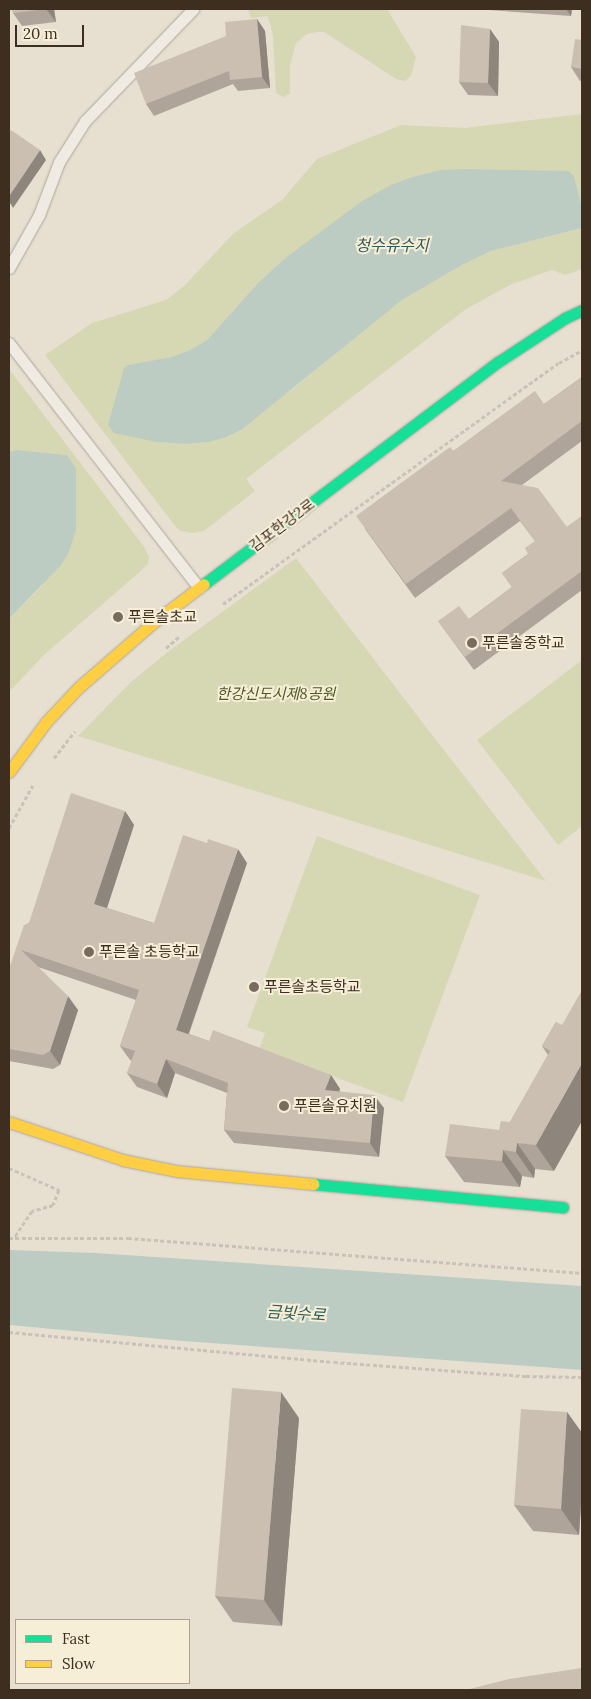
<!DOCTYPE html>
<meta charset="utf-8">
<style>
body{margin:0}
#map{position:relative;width:591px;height:1699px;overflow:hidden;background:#e7e0d1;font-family:Lora,"Noto Sans KR",serif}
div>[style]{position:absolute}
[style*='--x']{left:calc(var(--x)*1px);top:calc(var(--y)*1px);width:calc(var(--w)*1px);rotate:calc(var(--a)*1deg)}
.green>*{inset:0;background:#d6d7b3}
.water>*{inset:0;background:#bcccc2}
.path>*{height:3px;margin-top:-1.5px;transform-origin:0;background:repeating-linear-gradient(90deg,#c8c2b9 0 4px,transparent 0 6.5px)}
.roads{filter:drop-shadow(0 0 1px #ada599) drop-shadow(0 0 1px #ada599)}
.lane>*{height:11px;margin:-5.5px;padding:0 5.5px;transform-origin:5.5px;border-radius:5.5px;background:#efebe3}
.fast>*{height:11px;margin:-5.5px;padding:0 5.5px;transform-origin:5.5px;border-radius:5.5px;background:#16e098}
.slow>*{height:11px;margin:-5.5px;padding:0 5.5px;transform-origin:5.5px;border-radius:5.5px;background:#ffcf43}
.wall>*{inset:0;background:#afa499}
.shaded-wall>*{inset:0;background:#8e867d}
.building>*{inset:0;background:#cbbfb2}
.dots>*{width:14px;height:14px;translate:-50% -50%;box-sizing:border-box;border:2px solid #f7eed8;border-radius:50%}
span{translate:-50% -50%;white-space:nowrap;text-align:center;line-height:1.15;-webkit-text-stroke:4px #f7eed8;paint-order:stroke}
.street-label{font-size:15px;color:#3d2e20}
.poi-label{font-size:15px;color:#3d2e20}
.left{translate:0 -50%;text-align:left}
.park-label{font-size:15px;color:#4d5a26;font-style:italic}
.water-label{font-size:16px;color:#2f5d5a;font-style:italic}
.frame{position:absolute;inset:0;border:10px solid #3d2e20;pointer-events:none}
.legend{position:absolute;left:15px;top:1619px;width:175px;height:65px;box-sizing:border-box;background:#f7eed8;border:1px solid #ada18e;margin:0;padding:6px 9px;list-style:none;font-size:15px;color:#3d2e20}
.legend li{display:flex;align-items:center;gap:10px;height:25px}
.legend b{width:25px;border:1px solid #ada18e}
.scale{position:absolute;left:15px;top:25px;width:69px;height:22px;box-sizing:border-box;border:2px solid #3d2e20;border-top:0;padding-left:6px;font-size:15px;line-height:18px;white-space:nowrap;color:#3d2e20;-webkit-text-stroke:4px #f7eed8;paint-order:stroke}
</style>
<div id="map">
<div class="green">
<div style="clip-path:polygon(248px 9px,387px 9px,416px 57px,411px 76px,405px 81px,396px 79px,324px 32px,316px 32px,307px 34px,296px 43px,290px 65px,290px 94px,283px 97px,276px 93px,273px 36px,270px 23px,267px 16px,251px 18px)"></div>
<div style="clip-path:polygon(582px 114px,582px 207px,574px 176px,569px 171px,440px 170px,412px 177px,391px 185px,284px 259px,259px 282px,207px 340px,190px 350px,171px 357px,128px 365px,158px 442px,187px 444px,209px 442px,293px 389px,369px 325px,402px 300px,462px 265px,491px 251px,582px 228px,582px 269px,565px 275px,552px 270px,512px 284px,466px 309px,246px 479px,255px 491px,204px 531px,192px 533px,181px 531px,175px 526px,45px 355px,92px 323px,166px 300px,184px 286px,234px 233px,282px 200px,317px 159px,401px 125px,465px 128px)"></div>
<div style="clip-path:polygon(9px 369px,145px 548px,149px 557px,148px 564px,134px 577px,45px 654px,9px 692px,9px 619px,41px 587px,76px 530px,76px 468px,67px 455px,17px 450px,9px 452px)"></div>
<div style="clip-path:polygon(296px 558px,426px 727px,546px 881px,78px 736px,132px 681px,169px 651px)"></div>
<div style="clip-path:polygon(582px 660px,582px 826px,558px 845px,477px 740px)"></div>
<div style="clip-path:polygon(317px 836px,480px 895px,403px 1102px,259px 1049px,265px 1033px,247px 1027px)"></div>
</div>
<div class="water">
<div style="clip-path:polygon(464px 169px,569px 171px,574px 176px,582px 207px,582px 228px,491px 251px,462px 265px,402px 300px,241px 430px,226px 437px,209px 442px,187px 444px,157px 442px,114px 433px,108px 425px,124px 368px,128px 365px,171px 357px,190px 350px,207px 340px,259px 282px,284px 259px,362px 201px,391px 185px,412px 177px,440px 170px)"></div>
<div style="clip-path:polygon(17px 450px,67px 455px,76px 468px,76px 530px,69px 552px,61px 565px,9px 619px,9px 452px)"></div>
<div style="clip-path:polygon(9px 1250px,96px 1253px,582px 1286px,582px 1370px,183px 1341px,9px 1325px)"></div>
</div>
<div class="path">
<div style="--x:223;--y:604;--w:413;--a:-35.7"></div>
<div style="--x:559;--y:363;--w:26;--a:-29"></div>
<div style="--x:166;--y:648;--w:18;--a:-41"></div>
<div style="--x:54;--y:758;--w:34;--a:-52"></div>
<div style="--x:9;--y:828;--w:49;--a:-60.8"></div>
<div style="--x:9;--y:1168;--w:55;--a:23.7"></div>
<div style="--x:59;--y:1190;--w:16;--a:112"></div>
<div style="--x:53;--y:1205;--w:22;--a:164"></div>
<div style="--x:32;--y:1211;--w:32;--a:124"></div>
<div style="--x:9;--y:1238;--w:119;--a:0"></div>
<div style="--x:128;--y:1238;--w:455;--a:4.4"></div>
<div style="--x:9;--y:1332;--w:326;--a:5.3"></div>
<div style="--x:334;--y:1362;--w:193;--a:4.2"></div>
<div style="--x:526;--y:1376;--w:56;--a:1"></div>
</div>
<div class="roads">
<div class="lane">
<div style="--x:9;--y:268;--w:61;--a:-60.5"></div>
<div style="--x:39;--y:215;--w:57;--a:-69.3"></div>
<div style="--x:59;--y:162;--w:49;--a:-57.6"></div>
<div style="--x:85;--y:121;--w:156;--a:-46"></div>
<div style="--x:9;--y:343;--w:310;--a:52.2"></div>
</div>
<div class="fast">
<div style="--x:204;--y:584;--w:368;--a:-37.1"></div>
<div style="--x:498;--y:362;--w:80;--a:-33.3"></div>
<div style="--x:565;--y:318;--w:19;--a:-25"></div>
<div style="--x:313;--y:1184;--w:251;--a:5.3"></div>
</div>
<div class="slow">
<div style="--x:9;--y:772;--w:62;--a:-53.5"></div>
<div style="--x:46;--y:722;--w:48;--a:-46.7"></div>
<div style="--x:79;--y:687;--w:101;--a:-41"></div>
<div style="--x:155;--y:621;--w:61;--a:-37.1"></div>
<div style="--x:9;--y:1122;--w:120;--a:18.4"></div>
<div style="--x:123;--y:1160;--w:54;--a:11.7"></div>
<div style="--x:176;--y:1171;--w:138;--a:5.4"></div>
</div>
</div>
<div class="wall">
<div style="clip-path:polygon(12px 9px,54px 9px,56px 22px,22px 26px,13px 13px)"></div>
<div style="clip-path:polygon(474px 9px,572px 9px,571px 16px)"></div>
<div style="clip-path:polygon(257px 19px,265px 31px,270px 88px,238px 91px,233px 84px,154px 116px,146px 104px,226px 36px)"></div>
<div style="clip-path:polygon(490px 29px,499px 42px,498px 96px,468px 95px,459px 82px)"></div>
<div style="clip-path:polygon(582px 40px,582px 81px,580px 81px,571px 67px)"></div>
<div style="clip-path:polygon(582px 377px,582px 441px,522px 485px,567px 527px,582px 516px,582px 590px,474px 670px,438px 621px,469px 619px,512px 587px,502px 573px,528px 554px,535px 541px,520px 521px,415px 598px,365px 529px,453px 451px,544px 404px)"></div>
<div style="clip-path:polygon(125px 811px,134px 825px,107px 908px,154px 923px,247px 863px,189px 1034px,209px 1041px,331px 1075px,340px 1089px,339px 1091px,384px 1108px,379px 1157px,234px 1143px,224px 1130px,227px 1093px,175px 1073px,167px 1098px,137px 1087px,127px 1073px,132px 1061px,130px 1060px,120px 1046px,136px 1000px,38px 967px,78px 1010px,60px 1065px,53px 1069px,9px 1061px,9px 969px,29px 923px)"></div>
<div style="clip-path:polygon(556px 1022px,554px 1171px,535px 1169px,534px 1178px,522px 1176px,520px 1187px,464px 1182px,445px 1156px,499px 1130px,510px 1122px,548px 1055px,542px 1046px)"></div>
<div style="clip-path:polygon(567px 1412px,582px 1433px,582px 1489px,579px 1535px,533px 1531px,514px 1505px)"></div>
<div style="clip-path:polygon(299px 1418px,282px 1626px,233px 1622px,215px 1596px)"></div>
</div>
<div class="shaded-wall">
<div style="clip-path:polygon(46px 9px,54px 9px,56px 22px)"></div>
<div style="clip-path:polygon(566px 9px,572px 9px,571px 16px)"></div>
<div style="clip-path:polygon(257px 19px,265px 31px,270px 88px,262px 77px)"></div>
<div style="clip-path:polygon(490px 29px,499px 42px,498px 96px,488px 83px)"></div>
<div style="clip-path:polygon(40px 150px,46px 160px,13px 208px,9px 201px,9px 196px)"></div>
<div style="clip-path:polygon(125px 811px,134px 825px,104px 917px,94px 904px)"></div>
<div style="clip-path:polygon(238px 849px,247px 863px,185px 1044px,176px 1030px)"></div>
<div style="clip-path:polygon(68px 996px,78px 1010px,60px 1065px,50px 1051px)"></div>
<div style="clip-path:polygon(166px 1059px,175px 1073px,167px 1098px,157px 1084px)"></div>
<div style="clip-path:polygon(582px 1063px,582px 1121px,554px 1171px,536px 1145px)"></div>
<div style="clip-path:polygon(331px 1075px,340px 1089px,334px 1104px,325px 1090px)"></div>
<div style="clip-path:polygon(374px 1095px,384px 1108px,379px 1157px,370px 1143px)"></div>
<div style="clip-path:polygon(517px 1143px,535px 1169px,534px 1178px,516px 1152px)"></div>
<div style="clip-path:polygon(503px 1150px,522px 1176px,520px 1187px,502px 1161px)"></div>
<div style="clip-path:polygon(281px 1392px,299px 1418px,282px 1626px,264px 1600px)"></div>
<div style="clip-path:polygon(567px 1412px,582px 1433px,582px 1489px,579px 1535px,561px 1509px)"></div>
</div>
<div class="building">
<div style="clip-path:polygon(12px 9px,46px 9px,13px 13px)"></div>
<div style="clip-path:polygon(257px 19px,262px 77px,230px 80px,229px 71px,146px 104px,134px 73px,226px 36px,225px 22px)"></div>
<div style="clip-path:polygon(461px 25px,490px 29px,488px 83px,459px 82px)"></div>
<div style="clip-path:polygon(575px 39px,582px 40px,582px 69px,571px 67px)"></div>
<div style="clip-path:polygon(11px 130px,40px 150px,9px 196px,9px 133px)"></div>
<div style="clip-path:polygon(582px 377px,582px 421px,501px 481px,538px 488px,567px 527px,582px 516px,582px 571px,465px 657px,438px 621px,459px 606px,469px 619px,512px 587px,502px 573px,528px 554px,525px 548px,535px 541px,511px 508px,406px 584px,356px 516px,450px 447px,453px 451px,535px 391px,544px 404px)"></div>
<div style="clip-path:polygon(71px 793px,125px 811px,94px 904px,154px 923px,183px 835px,207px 843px,208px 839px,238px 849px,176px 1030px,209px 1041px,213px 1030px,331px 1075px,325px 1090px,374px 1095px,370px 1143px,224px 1130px,228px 1083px,166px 1059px,157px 1084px,127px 1073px,135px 1051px,120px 1046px,139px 990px,21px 950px,68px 996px,50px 1051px,43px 1055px,9px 1049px,9px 969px,24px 925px,29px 923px)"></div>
<div style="clip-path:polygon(582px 990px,582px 1063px,536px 1145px,517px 1143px,516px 1152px,503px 1150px,502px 1161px,445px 1156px,450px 1124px,499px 1130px,501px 1121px,510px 1122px,550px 1051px,542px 1046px,556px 1022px,562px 1025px)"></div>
<div style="clip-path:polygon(232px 1388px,281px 1392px,264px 1600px,215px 1596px)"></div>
<div style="clip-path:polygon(521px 1409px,567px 1412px,561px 1509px,514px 1505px)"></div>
<div style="clip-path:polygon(582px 1668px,582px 1690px,466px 1690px,509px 1679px)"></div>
</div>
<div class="dots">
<div style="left:118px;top:617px;background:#786c5e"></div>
<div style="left:472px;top:643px;background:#786c5e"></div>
<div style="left:89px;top:952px;background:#786c5e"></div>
<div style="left:254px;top:987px;background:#786c5e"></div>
<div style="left:284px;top:1106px;background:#786c5e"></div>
</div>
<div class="street-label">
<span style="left:282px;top:525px;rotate:-37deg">김포한강2로</span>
</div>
<div class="poi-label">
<span class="left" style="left:128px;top:617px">푸른솔초교</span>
<span class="left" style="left:482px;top:643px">푸른솔중학교</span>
<span class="left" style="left:99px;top:952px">푸른솔 초등학교</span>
<span class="left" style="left:264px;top:987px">푸른솔초등학교</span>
<span class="left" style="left:294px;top:1106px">푸른솔유치원</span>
</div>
<div class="park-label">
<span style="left:276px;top:694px">한강신도시제8공원</span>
</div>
<div class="water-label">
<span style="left:392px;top:245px">청수유수지</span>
<span style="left:296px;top:1313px;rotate:4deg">금빛수로</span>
</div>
<div class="frame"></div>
<ul class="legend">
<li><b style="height:6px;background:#16e098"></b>Fast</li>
<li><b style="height:6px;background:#ffcf43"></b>Slow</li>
</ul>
<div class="scale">20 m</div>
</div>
